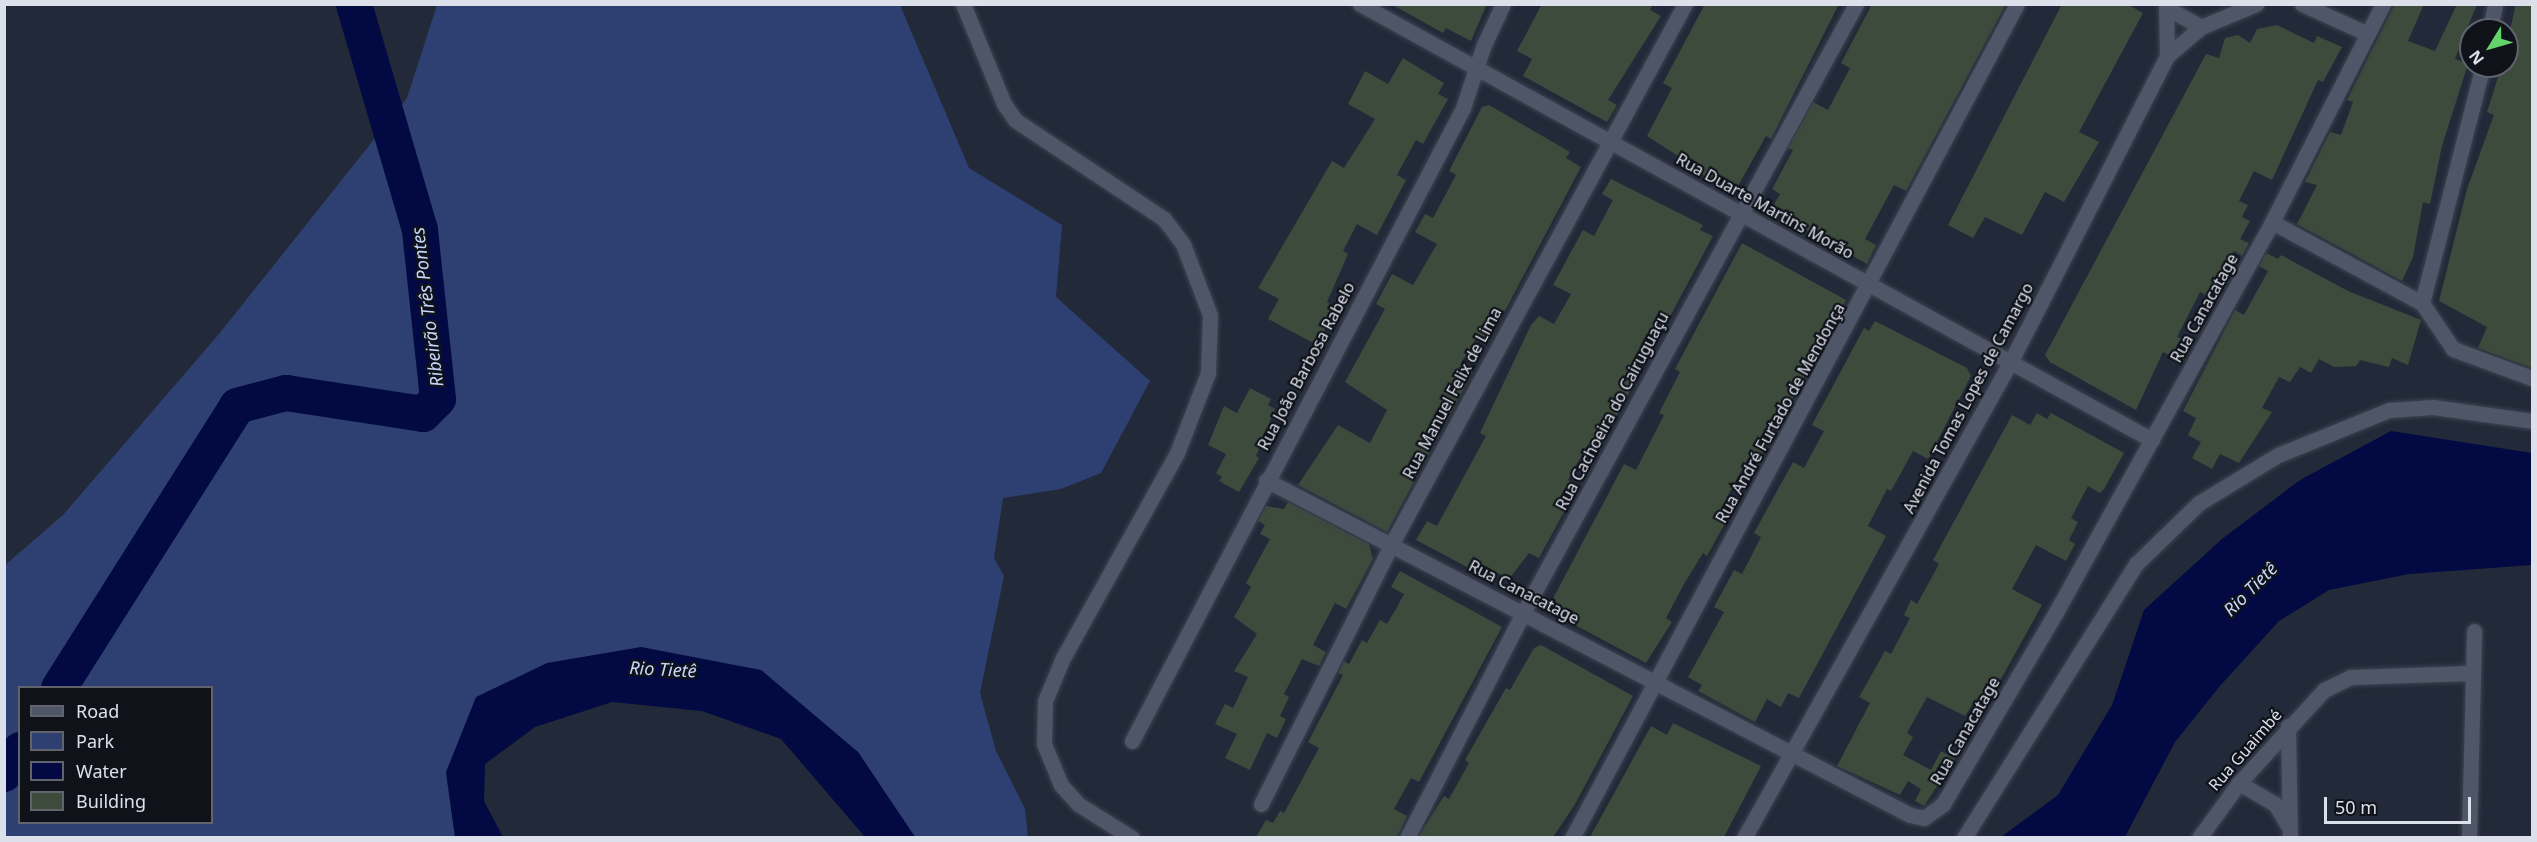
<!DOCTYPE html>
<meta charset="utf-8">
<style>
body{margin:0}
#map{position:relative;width:2537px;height:842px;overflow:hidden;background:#222938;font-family:"Noto Sans",sans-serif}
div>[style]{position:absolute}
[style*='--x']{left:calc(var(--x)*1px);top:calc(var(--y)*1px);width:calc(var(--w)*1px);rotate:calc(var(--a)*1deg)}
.green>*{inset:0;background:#2e4071}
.water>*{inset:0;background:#030a43}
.river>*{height:36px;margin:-18px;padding:0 18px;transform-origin:18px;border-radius:18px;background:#030a43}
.building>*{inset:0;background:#3d4b3c}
.roads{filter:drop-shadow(0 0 2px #3e4350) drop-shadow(0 0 2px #3e4350)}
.minor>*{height:15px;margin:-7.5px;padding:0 7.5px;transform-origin:7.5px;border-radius:7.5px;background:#4f5667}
span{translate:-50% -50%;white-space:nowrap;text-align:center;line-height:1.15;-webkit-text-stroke:4.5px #0f1219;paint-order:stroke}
.street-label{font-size:16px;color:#dbe0ea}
.water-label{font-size:18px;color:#c6d6fb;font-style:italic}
.frame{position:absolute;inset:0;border:6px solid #dbe0ea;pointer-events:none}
.legend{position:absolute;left:18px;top:686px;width:195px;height:138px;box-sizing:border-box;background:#0f1219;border:2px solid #61646d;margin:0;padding:8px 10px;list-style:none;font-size:18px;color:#dbe0ea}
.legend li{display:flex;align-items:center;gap:12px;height:30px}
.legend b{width:30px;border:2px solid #61646d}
.north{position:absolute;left:2459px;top:18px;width:60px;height:60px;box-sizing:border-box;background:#0f1219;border:2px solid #61646d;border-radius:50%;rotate:233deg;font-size:16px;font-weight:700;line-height:24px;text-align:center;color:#dbe0ea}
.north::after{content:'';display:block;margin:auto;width:21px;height:27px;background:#62d469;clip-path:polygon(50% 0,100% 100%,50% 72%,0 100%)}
.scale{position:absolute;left:2324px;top:797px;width:147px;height:27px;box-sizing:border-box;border:3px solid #dbe0ea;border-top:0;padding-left:8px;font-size:18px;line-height:21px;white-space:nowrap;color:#dbe0ea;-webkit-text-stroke:4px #0f1219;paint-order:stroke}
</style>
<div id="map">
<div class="green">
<div style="clip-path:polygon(evenodd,437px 5px,900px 5px,969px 168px,1062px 225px,1056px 297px,1150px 381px,1101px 473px,1061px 489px,1003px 498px,994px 558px,1004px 576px,980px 693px,996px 751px,1025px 809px,1028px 837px,915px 837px,858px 752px,641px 647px,446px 772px,455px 837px,5px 837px,4px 566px,63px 515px,219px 334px,407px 98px,437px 5px,20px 688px,212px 688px,212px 822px,20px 822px,20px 688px)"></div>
</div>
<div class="water">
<div style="clip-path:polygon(2391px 431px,2532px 453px,2532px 565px,2409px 574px,2329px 590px,2279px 621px,2219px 687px,2175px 742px,2125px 837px,2001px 837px,2058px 795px,2112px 705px,2144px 610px,2222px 539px,2300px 480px)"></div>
<div style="clip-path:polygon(641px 647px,761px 670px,858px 752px,915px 837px,865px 837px,781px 739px,702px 711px,612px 702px,535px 727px,485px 764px,484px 801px,503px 837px,455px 837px,446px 772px,476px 697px,547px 663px)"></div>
</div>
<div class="river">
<div style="--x:59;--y:688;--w:333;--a:-57.7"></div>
<div style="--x:237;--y:406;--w:51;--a:-14.9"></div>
<div style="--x:286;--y:393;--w:139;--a:8.7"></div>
<div style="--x:423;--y:414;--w:21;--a:-45"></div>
<div style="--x:438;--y:399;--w:170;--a:-96.1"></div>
<div style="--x:420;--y:230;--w:235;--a:-106.3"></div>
<div style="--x:4;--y:774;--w:29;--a:-56"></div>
</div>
<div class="building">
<div style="clip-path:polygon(1391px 4px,1487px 4px,1471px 41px,1446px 28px,1443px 33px)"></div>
<div style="clip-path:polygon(1542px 4px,1653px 4px,1650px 10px,1661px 16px,1608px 100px,1617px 105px,1607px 122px,1523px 76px,1532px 59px,1517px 51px)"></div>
<div style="clip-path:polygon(1705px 4px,1839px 4px,1771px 139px,1766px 136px,1738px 186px,1724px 179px,1721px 185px,1685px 165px,1678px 156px,1647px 136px,1672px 88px,1663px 83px)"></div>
<div style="clip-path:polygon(1872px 4px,2006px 4px,1906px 191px,1894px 185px,1865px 239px,1876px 245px,1867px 264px,1771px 210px,1780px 194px,1772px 189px,1793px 150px,1788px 148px,1813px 102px,1828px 110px,1850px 68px,1841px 63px)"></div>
<div style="clip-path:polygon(2062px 4px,2127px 4px,2143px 13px,2079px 132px,2099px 142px,2064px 202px,2045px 192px,2022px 235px,1985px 217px,1973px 238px,1948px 225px)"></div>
<div style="clip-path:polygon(2395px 4px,2424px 4px,2408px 41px,2435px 51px,2457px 4px,2477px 4px,2455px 59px,2468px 64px,2442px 146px,2430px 204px,2423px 202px,2413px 257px,2402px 281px,2297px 224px,2317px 185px,2305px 182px,2330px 132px,2341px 135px,2353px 102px,2347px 100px)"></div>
<div style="clip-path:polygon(2516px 4px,2532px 4px,2532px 368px,2478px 348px,2487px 327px,2439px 301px,2467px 189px,2494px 115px,2487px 112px,2500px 71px,2507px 73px,2507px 43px)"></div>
<div style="clip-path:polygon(2277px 25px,2314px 43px,2317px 36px,2342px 47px,2323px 82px,2318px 80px,2272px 180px,2254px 171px,2239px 201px,2248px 205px,2242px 217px,2250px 221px,2240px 239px,2249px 243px,2242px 256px,2234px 251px,2210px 297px,2200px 292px,2177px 337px,2193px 345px,2183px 362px,2163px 352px,2136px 410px,2050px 362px,2045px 355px,2206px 54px,2219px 58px,2225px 38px,2238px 35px,2250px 43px,2257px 29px)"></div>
<div style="clip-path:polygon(1403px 58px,1444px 83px,1438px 94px,1448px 99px,1423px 144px,1416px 140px,1397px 175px,1406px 180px,1377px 235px,1357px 224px,1343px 251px,1348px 254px,1327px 302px,1337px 308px,1317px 345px,1268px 319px,1279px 299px,1258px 288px,1332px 161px,1344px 168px,1375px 119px,1348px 104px,1365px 71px,1388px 84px)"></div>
<div style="clip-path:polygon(1489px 105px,1570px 152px,1566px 158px,1581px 167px,1488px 343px,1477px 337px,1460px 365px,1473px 372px,1387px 532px,1298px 485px,1338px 425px,1370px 443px,1387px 410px,1345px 382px,1385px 309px,1376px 304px,1392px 274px,1413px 285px,1437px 244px,1415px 232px,1425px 214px,1433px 218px,1456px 175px,1449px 171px,1482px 107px)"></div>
<div style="clip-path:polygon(1611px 179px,1703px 225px,1700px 230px,1713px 236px,1658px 339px,1652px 336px,1631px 374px,1637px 378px,1598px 450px,1588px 444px,1568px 480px,1578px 486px,1539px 558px,1529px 553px,1509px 579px,1471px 559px,1467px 567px,1416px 540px,1427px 521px,1437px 526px,1486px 436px,1480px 433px,1531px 325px,1539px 316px,1554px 324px,1571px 294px,1553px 285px,1583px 230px,1594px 236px,1613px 200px,1602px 194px)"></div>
<div style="clip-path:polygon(1742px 243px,1846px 300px,1760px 458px,1751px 453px,1727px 497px,1730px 499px,1724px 511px,1730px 514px,1707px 556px,1703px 553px,1684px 584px,1666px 618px,1672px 622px,1646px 663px,1547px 610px,1624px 464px,1636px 470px,1664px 415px,1659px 413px,1680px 372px,1675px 369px)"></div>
<div style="clip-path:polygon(2266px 253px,2278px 259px,2281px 255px,2348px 291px,2421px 320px,2408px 365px,2392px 358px,2389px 367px,2360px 360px,2356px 366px,2334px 367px,2319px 359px,2311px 373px,2300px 367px,2290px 382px,2279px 377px,2262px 408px,2272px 412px,2239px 463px,2220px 454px,2212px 469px,2192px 458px,2201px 442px,2188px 435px,2196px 418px,2183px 411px,2235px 310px,2244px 315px,2268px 271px,2259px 266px)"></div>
<div style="clip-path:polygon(1875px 321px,1967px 368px,1971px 376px,1928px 459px,1913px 451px,1891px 491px,1887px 489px,1868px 526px,1886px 536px,1799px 698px,1788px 693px,1781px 707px,1767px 699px,1755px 722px,1698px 691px,1702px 685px,1688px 677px,1724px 612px,1714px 607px,1734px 570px,1742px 574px,1761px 537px,1754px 533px,1793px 462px,1804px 468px,1824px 431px,1812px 425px,1864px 328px,1869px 331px)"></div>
<div style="clip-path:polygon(1250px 388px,1271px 399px,1268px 405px,1275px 409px,1256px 456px,1259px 458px,1239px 492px,1219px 481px,1222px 477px,1216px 473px,1226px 454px,1208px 445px,1224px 406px,1237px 413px)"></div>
<div style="clip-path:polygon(2037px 413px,2047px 419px,2051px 413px,2124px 453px,2104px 489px,2100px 493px,2088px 486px,2071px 518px,2078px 522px,2069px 540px,2075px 544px,2066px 561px,2036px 545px,2012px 589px,2042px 605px,1986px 706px,1975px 700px,1965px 716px,1927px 697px,1907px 733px,1913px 737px,1903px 755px,1931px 770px,1941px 751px,1955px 759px,1924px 806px,1915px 801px,1921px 789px,1908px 781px,1900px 795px,1837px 766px,1870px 703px,1859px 697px,1885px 651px,1891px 654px,1910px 618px,1904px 615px,1911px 600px,1917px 604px,1939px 564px,1933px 560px,2012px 415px,2030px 425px)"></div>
<div style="clip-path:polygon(1288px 502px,1369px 544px,1373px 559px,1346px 609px,1335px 603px,1313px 645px,1326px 652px,1319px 666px,1302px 659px,1284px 694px,1289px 697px,1280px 716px,1286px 719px,1277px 738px,1267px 733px,1250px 770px,1225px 758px,1237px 734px,1215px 724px,1225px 704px,1233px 708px,1248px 677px,1234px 671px,1257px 634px,1234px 617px,1251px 587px,1246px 583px,1270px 539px,1260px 534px,1265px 525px,1258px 521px,1266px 506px,1284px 509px)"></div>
<div style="clip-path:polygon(1400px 571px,1502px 627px,1419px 782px,1411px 778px,1394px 809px,1407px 816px,1397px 837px,1256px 837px,1266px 820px,1273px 823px,1280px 811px,1284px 813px,1319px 748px,1308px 742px,1343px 675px,1338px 673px,1344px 661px,1349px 664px,1362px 640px,1367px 643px,1380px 620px,1387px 624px,1396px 609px,1404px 594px,1391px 587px)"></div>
<div style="clip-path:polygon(1541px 645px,1633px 696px,1574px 806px,1553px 837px,1418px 837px,1444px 796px,1449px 799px,1469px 763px,1465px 760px,1506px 688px,1510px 690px,1534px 648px)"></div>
<div style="clip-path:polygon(1673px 723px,1761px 766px,1724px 837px,1590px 837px,1651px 726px,1667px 735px)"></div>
</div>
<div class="roads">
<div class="minor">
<div style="--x:963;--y:4;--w:108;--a:67.7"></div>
<div style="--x:1004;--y:104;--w:19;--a:55"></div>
<div style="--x:1015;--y:120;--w:179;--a:33.6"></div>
<div style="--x:1164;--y:219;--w:31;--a:53"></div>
<div style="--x:1183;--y:244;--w:76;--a:69.2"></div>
<div style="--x:1210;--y:315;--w:58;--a:92"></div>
<div style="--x:1208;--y:373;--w:86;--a:111.2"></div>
<div style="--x:1177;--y:453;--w:237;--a:119.1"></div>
<div style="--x:1062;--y:660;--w:44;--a:112.5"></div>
<div style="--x:1045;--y:701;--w:43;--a:91.3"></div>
<div style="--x:1044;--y:744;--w:44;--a:67.5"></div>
<div style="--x:1061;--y:785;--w:25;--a:48"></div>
<div style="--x:1078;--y:804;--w:64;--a:32.2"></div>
<div style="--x:1360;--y:4;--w:904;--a:28.83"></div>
<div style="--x:2166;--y:4;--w:52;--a:88.9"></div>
<div style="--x:2302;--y:4;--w:72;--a:24.4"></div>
<div style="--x:2167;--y:8;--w:39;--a:29"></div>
<div style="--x:2490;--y:30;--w:26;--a:-79"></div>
<div style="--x:2272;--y:222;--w:170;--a:28.4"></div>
<div style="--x:2422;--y:303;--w:55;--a:56"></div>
<div style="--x:2453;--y:349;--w:84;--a:20.2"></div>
<div style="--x:2422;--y:303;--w:245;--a:-75.6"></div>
<div style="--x:1266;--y:480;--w:726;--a:27.48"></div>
<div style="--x:1910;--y:815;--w:14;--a:12"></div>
<div style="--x:1924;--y:818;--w:24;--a:-36"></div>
<div style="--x:1943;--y:804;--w:223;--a:-59.5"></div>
<div style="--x:2056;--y:612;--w:446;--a:-61"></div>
<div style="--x:2272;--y:222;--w:245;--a:-63"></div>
<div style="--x:2288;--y:726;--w:112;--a:89"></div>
<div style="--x:1132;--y:741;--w:714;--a:-62.39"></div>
<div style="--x:1463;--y:108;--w:64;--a:-71.8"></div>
<div style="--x:1483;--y:47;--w:47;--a:-65.1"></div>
<div style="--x:2239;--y:783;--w:42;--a:30.3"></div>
<div style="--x:2275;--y:804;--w:27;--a:59"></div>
<div style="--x:1261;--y:804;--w:290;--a:-63.3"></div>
<div style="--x:1391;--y:545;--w:616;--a:-61.48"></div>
<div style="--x:1407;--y:838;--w:255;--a:-62.7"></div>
<div style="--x:1524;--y:611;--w:692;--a:-61.32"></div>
<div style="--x:1572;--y:838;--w:945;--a:-61.92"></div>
<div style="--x:1744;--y:838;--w:547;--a:-60.76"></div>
<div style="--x:2011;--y:361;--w:343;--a:-62.9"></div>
<div style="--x:2167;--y:56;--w:45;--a:-40.5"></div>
<div style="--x:2201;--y:27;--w:60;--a:-22.7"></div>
<div style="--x:1964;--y:838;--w:324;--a:-57.9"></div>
<div style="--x:2136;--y:564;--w:88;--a:-44.1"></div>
<div style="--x:2199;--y:503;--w:92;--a:-31.3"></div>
<div style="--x:2278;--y:455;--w:120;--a:-22.1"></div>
<div style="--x:2389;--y:410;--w:44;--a:-3.9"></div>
<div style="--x:2433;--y:407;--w:100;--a:8"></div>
<div style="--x:2199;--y:838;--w:68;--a:-54"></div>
<div style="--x:2239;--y:783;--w:126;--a:-47.6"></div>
<div style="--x:2324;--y:690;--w:30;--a:-26"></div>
<div style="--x:2351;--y:677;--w:119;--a:-1.9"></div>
<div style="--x:2469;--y:838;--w:207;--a:-88.6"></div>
</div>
</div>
<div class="street-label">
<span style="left:1765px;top:206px;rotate:29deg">Rua Duarte Martins Morão</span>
<span style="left:2204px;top:308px;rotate:-61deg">Rua Canacatage</span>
<span style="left:1306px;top:366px;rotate:-62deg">Rua João Barbosa Rabelo</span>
<span style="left:1452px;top:393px;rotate:-62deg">Rua Manuel Felix de Lima</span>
<span style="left:1968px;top:398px;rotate:-62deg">Avenida Tomas Lopes de Camargo</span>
<span style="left:1612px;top:411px;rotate:-62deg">Rua Cachoeira do Cairuguaçu</span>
<span style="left:1780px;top:413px;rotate:-61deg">Rua André Furtado de Mendonça</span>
<span style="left:1524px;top:592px;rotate:27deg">Rua Canacatage</span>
<span style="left:1965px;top:731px;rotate:-60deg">Rua Canacatage</span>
<span style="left:2245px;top:750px;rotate:-49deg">Rua Guaimbé</span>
</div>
<div class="water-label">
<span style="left:427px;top:307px;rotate:-97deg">Ribeirão Três Pontes</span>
<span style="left:2250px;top:589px;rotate:-45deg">Rio Tietê</span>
<span style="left:663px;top:669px;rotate:3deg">Rio Tietê</span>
</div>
<div class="frame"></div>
<ul class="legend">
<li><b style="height:8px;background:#4f5667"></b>Road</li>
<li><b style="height:16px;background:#2e4071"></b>Park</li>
<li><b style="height:16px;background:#030a43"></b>Water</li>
<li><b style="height:16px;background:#3d4b3c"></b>Building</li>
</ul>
<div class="north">N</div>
<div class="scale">50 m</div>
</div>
